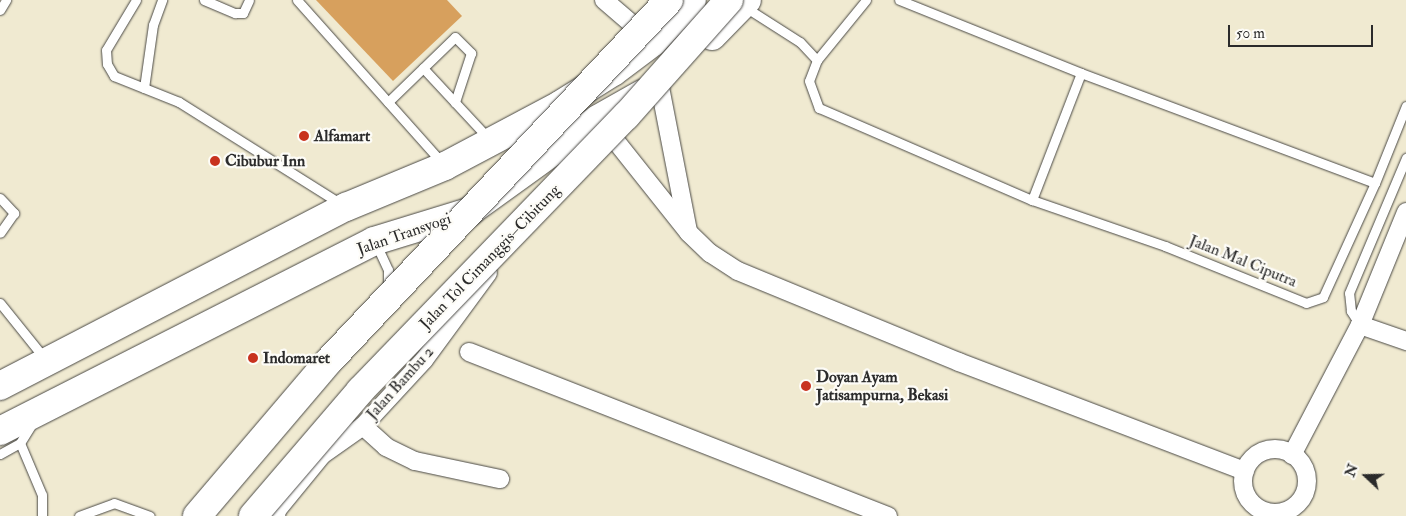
<!DOCTYPE html>
<meta charset="utf-8">
<style>
body{margin:0}
#map{position:relative;width:1406px;height:516px;overflow:hidden;background:#f0ead1;font-family:"IM FELL Double Pica",serif}
div>[style]{position:absolute}
[style*='--x']{left:calc(var(--x)*1px);top:calc(var(--y)*1px);width:calc(var(--w)*1px);rotate:calc(var(--a)*1deg)}
.building>*{inset:0;background:#d7a05d}
.roads{filter:drop-shadow(0 0 1px #494844) drop-shadow(0 0 1px #494844)}
.service>*{height:9px;margin:-4.5px;padding:0 4.5px;transform-origin:4.5px;border-radius:4.5px;background:#fff}
.minor>*{height:18px;margin:-9px;padding:0 9px;transform-origin:9px;border-radius:9px;background:#fff}
.minor>.ring{margin:-9px;padding:0;box-sizing:content-box;background:none;border:18px solid #fff;border-radius:50%}
.trunk>*{height:28px;margin:-14px;padding:0 14px;transform-origin:14px;border-radius:14px;background:#fff}
.bridges{filter:drop-shadow(0 0 1px #494844) drop-shadow(0 0 1px #494844)}
.motorway-bridge>*{height:28px;margin:-14px;padding:0 14px;transform-origin:14px;border-radius:14px;background:#fff}
.dots>*{width:14px;height:14px;translate:-50% -50%;box-sizing:border-box;border:2px solid #fdfcf7;border-radius:50%}
span{translate:-50% -50%;white-space:nowrap;text-align:center;line-height:1.15;-webkit-text-stroke:4.5px #fdfcf7;paint-order:stroke}
.poi-label{font-size:16px;color:#2b2b2b;font-weight:700}
.left{translate:0 -50%;text-align:left}
.street-label{font-size:16px;color:#2b2b2b}
.north{position:absolute;left:1341px;top:451px;width:50px;height:50px;-webkit-text-stroke:4px #fdfcf7;paint-order:stroke;rotate:291deg;font-size:14px;font-weight:700;line-height:20px;text-align:center;color:#2b2b2b}
.north::after{content:'';display:block;margin:auto;width:18px;height:22px;background:#2b2b2b;clip-path:polygon(50% 0,100% 100%,50% 72%,0 100%)}
.scale{position:absolute;left:1228px;top:25px;width:145px;height:22px;box-sizing:border-box;border:2px solid #2b2b2b;border-top:0;padding-left:6px;font-size:15px;line-height:18px;white-space:nowrap;color:#2b2b2b;-webkit-text-stroke:4px #fdfcf7;paint-order:stroke}
</style>
<div id="map">
<div class="building">
<div style="clip-path:polygon(316px 0,447px 0,462px 16px,393px 81px)"></div>
</div>
<div class="roads">
<div class="service">
<div style="--x:136;--y:0;--w:58;--a:121"></div>
<div style="--x:106;--y:50;--w:14;--a:86"></div>
<div style="--x:107;--y:64;--w:14;--a:60"></div>
<div style="--x:114;--y:76;--w:70;--a:21.8"></div>
<div style="--x:179;--y:102;--w:191;--a:32.2"></div>
<div style="--x:204;--y:0;--w:34;--a:23"></div>
<div style="--x:235;--y:13;--w:8;--a:0"></div>
<div style="--x:243;--y:13;--w:14;--a:-65"></div>
<div style="--x:297;--y:0;--w:220;--a:48.3"></div>
<div style="--x:866;--y:0;--w:77;--a:129.2"></div>
<div style="--x:817;--y:60;--w:22;--a:111"></div>
<div style="--x:809;--y:81;--w:29;--a:70"></div>
<div style="--x:819;--y:108;--w:232;--a:23.4"></div>
<div style="--x:1032;--y:200;--w:141;--a:19.1"></div>
<div style="--x:1165;--y:246;--w:152;--a:22"></div>
<div style="--x:1306;--y:303;--w:18;--a:-19"></div>
<div style="--x:1323;--y:297;--w:125;--a:-65.5"></div>
<div style="--x:1375;--y:183;--w:314;--a:-159.5"></div>
<div style="--x:1081;--y:73;--w:196;--a:-158.1"></div>
<div style="--x:745;--y:7;--w:65;--a:32.5"></div>
<div style="--x:800;--y:42;--w:25;--a:47"></div>
<div style="--x:0;--y:10;--w:12;--a:-59"></div>
<div style="--x:423;--y:68;--w:97;--a:47.1"></div>
<div style="--x:144;--y:88;--w:64;--a:-81.9"></div>
<div style="--x:153;--y:25;--w:27;--a:-70"></div>
<div style="--x:388;--y:102;--w:93;--a:-44.1"></div>
<div style="--x:455;--y:37;--w:23;--a:45"></div>
<div style="--x:471;--y:53;--w:52;--a:108.1"></div>
<div style="--x:1375;--y:183;--w:83;--a:-68.1"></div>
<div style="--x:0;--y:198;--w:21;--a:47"></div>
<div style="--x:14;--y:213;--w:24;--a:125"></div>
<div style="--x:1032;--y:200;--w:136;--a:-68.9"></div>
<div style="--x:376;--y:244;--w:29;--a:65"></div>
<div style="--x:388;--y:270;--w:19;--a:90"></div>
<div style="--x:0;--y:303;--w:72;--a:51.2"></div>
<div style="--x:1360;--y:325;--w:17;--a:-123"></div>
<div style="--x:1351;--y:311;--w:18;--a:-96"></div>
<div style="--x:1349;--y:293;--w:147;--a:-67.1"></div>
<div style="--x:20;--y:443;--w:56;--a:67.1"></div>
<div style="--x:42;--y:495;--w:21;--a:90"></div>
<div style="--x:0;--y:454;--w:23;--a:-29"></div>
<div style="--x:20;--y:443;--w:22;--a:-58"></div>
<div style="--x:79;--y:516;--w:37;--a:-20"></div>
<div style="--x:114;--y:503;--w:38;--a:20"></div>
</div>
<div class="minor">
<div style="--x:604;--y:0;--w:57;--a:40.7"></div>
<div style="--x:659;--y:82;--w:152;--a:79"></div>
<div style="--x:603;--y:125;--w:138;--a:51.5"></div>
<div style="--x:689;--y:233;--w:29;--a:44"></div>
<div style="--x:710;--y:253;--w:33;--a:33"></div>
<div style="--x:738;--y:271;--w:239;--a:22.4"></div>
<div style="--x:959;--y:362;--w:306;--a:20.9"></div>
<div style="--x:1360;--y:325;--w:122;--a:-67.8"></div>
<div style="--x:469;--y:352;--w:450;--a:21.4"></div>
<div style="--x:363;--y:426;--w:31;--a:42"></div>
<div style="--x:386;--y:447;--w:32;--a:26"></div>
<div style="--x:415;--y:461;--w:87;--a:12"></div>
<div class="ring" style="left:1243px;top:449px;width:46px;height:46px"></div>
<div style="--x:1292;--y:455;--w:147;--a:-62.4"></div>
<div style="--x:1360;--y:325;--w:49;--a:19.2"></div>
<div style="--x:276;--y:516;--w:6;--a:-81"></div>
<div style="--x:277;--y:510;--w:71;--a:-50.7"></div>
<div style="--x:322;--y:455;--w:50;--a:-35.3"></div>
<div style="--x:363;--y:426;--w:90;--a:-47.3"></div>
<div style="--x:424;--y:360;--w:108;--a:-53.7"></div>
</div>
<div class="trunk">
<div style="--x:712;--y:36;--w:50;--a:-45.8"></div>
<div style="--x:0;--y:386;--w:390;--a:-27.4"></div>
<div style="--x:346;--y:207;--w:107;--a:-22.5"></div>
<div style="--x:445;--y:166;--w:130;--a:-27.9"></div>
<div style="--x:560;--y:105;--w:62;--a:-31.9"></div>
<div style="--x:613;--y:72;--w:50;--a:-36.9"></div>
<div style="--x:653;--y:42;--w:57;--a:-47.1"></div>
<div style="--x:0;--y:431;--w:419;--a:-26.9"></div>
<div style="--x:374;--y:241;--w:99;--a:-17"></div>
<div style="--x:469;--y:212;--w:159;--a:-35.8"></div>
<div style="--x:598;--y:119;--w:51;--a:-29.6"></div>
</div>
</div>
<div class="bridges">
<div class="motorway-bridge">
<div style="--x:197;--y:516;--w:202;--a:-49.6"></div>
<div style="--x:328;--y:362;--w:497;--a:-46.7"></div>
<div style="--x:253;--y:516;--w:165;--a:-49.4"></div>
<div style="--x:360;--y:391;--w:383;--a:-46"></div>
<div style="--x:626;--y:116;--w:155;--a:-48.4"></div>
</div>
</div>
<div class="dots">
<div style="left:304px;top:136px;background:#c8321e"></div>
<div style="left:215px;top:161px;background:#c8321e"></div>
<div style="left:253px;top:358px;background:#c8321e"></div>
<div style="left:806px;top:386px;background:#c8321e"></div>
</div>
<div class="poi-label">
<span class="left" style="left:314px;top:136px">Alfamart</span>
<span class="left" style="left:225px;top:161px">Cibubur Inn</span>
<span class="left" style="left:263px;top:358px">Indomaret</span>
<span class="left" style="left:816px;top:386px">Doyan Ayam<br>Jatisampurna, Bekasi</span>
</div>
<div class="street-label">
<span style="left:404px;top:234px;rotate:-19deg">Jalan Transyogi</span>
<span style="left:490px;top:257px;rotate:-46deg">Jalan Tol Cimanggis–Cibitung</span>
<span style="left:1243px;top:261px;rotate:22deg">Jalan Mal Ciputra</span>
<span style="left:400px;top:383px;rotate:-48deg">Jalan Bambu 2</span>
</div>
<div class="north">N</div>
<div class="scale">50 m</div>
</div>
